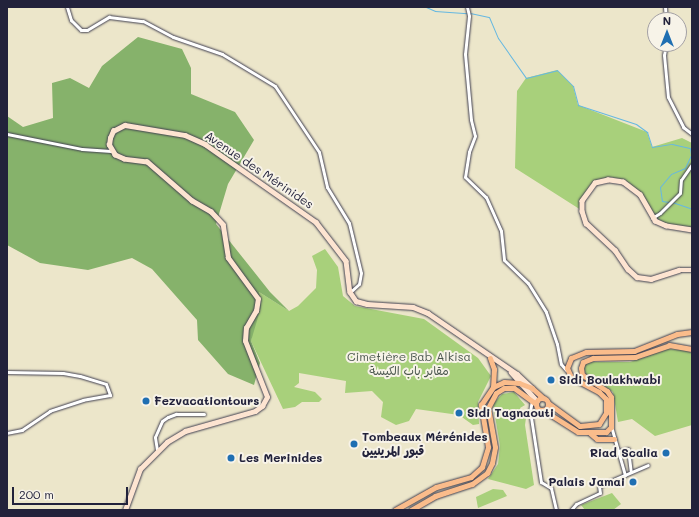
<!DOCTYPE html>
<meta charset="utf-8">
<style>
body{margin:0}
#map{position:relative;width:699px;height:517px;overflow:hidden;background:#ece6ca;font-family:Mali,"Playpen Sans Arabic",sans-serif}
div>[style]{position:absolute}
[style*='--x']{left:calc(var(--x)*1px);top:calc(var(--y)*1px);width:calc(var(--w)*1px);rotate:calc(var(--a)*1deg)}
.green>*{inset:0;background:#a8d07b}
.forest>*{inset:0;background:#86b26b}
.stream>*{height:1px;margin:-0.5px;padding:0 0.5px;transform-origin:0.5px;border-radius:0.5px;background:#66b8e1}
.roads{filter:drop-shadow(0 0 1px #403f50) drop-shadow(0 0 1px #403f50)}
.street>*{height:3px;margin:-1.5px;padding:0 1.5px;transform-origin:1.5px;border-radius:1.5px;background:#fff}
.secondary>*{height:4.5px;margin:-2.25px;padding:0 2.25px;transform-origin:2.25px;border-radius:2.25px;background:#fde4d1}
.primary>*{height:5px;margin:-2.5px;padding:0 2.5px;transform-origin:2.5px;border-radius:2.5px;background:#fabc8b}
.primary>.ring{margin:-2.5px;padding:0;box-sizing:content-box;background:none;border:5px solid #fabc8b;border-radius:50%}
.dots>*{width:11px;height:11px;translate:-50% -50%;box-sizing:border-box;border:2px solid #f7f3e8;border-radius:50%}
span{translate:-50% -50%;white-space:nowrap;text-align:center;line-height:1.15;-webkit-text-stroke:4px #f7f3e8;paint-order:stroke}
.street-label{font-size:12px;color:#22223b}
.park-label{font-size:12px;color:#4a564e}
.poi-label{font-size:12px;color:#22223b;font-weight:700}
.left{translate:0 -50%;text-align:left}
.right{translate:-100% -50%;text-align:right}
.frame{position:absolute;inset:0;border:8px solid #22223b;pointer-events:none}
.north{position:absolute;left:647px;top:12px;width:40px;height:40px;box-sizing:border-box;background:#f7f3e8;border:1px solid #a29fa3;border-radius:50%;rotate:0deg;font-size:11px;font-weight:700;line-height:16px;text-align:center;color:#22223b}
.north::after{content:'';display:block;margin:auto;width:14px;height:18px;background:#1f6fb2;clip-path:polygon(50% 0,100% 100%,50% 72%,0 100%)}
.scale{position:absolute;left:12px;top:487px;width:116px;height:18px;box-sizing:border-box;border:2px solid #22223b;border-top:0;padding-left:5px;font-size:12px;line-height:14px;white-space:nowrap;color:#22223b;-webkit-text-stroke:3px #f7f3e8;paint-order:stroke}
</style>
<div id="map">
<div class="green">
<div style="clip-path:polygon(557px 70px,573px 86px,578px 105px,647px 132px,652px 147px,682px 138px,692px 143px,692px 230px,667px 226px,648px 212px,635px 189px,612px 177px,590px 185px,582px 201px,581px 210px,515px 168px,517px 91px,526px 78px)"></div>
<div style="clip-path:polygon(325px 249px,338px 267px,343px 296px,355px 306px,424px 319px,478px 358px,491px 376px,478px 402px,479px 424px,473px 425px,459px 415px,416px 409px,409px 421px,396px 425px,381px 417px,383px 402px,372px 391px,345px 393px,346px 381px,299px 373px,299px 383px,294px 387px,315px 392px,322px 399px,319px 402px,302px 402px,295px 407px,283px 409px,251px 341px,259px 292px,289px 311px,298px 306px,316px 288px,317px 270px,312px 256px)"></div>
<div style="clip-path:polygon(667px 349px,685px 350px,692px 353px,692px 425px,655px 436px,632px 419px,618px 422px,613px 392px,586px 374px,583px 367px,589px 362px,630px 362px)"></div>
<div style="clip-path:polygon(514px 392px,525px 405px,520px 408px,522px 413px,527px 411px,525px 425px,534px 485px,526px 489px,488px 479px,498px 464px,500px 446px,493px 404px,502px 394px)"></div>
<div style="clip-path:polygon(493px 489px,503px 490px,507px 496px,478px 508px,476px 497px)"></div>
<div style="clip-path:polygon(612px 493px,621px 504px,613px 510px,585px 510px,581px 505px)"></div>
</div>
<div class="forest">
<div style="clip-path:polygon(138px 37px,182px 49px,191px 68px,191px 94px,235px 112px,254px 140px,228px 184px,216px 224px,270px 292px,289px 311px,259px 292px,261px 307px,251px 341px,260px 363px,254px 385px,228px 374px,198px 340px,197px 320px,152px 269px,132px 258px,88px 270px,40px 263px,7px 245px,7px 116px,23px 127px,53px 118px,52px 83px,70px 78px,89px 88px,102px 66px)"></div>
</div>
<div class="stream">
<div style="--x:426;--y:7;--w:10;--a:24"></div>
<div style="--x:435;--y:11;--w:32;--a:4"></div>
<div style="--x:470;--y:13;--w:19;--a:12"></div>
<div style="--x:489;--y:17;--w:23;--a:67"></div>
<div style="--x:498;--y:38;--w:49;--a:55"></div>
<div style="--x:526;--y:78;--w:32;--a:-14"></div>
<div style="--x:557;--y:70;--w:23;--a:45"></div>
<div style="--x:573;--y:86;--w:20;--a:75"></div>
<div style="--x:578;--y:105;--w:61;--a:18.1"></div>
<div style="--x:636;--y:124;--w:14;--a:36"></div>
<div style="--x:647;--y:132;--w:16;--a:72"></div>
<div style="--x:652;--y:147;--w:20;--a:-9"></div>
<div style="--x:672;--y:144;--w:18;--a:13"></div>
<div style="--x:690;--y:148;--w:7;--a:82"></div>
<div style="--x:691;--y:155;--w:14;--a:115"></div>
<div style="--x:685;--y:168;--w:15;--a:157"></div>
<div style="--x:671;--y:174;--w:17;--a:130"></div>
<div style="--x:660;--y:187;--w:14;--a:82"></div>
<div style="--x:662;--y:201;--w:7;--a:8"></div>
<div style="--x:692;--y:188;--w:2;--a:90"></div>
<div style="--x:672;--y:202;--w:21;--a:19"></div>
</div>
<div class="roads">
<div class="street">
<div style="--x:67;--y:7;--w:14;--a:73"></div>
<div style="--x:71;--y:20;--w:14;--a:45"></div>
<div style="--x:81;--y:30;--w:6;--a:0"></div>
<div style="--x:87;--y:30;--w:26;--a:-31"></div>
<div style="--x:109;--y:17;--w:34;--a:7"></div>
<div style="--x:143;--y:21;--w:34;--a:28"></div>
<div style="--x:173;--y:37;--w:52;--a:19.1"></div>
<div style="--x:222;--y:54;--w:62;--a:31.1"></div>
<div style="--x:275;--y:86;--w:79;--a:56.3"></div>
<div style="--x:319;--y:152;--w:36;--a:77"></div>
<div style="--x:327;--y:187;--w:42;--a:58.6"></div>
<div style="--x:349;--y:223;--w:51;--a:76.5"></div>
<div style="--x:361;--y:273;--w:11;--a:100"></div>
<div style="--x:359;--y:284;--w:12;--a:138"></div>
<div style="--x:467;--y:7;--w:9;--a:77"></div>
<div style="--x:469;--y:16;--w:38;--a:96"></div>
<div style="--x:465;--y:54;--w:66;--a:84.8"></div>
<div style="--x:471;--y:120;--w:16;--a:76"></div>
<div style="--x:475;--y:136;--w:17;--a:111"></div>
<div style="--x:469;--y:152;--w:25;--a:99"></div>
<div style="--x:465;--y:177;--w:29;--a:44"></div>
<div style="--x:486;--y:197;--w:37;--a:66"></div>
<div style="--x:501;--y:231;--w:29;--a:84"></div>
<div style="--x:504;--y:260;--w:33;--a:44"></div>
<div style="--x:528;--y:283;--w:34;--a:58"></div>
<div style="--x:546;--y:312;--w:34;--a:71"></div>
<div style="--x:557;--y:344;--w:20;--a:79"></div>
<div style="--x:561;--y:364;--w:8;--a:50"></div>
<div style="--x:665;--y:7;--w:13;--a:86"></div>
<div style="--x:666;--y:44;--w:11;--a:100"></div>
<div style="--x:664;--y:55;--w:42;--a:84.6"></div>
<div style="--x:668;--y:97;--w:34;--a:63"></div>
<div style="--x:683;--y:127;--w:11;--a:38"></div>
<div style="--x:7;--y:134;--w:76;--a:11.3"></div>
<div style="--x:82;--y:149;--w:29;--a:4"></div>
<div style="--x:652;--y:218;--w:9;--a:-32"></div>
<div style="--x:660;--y:213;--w:28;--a:-45"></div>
<div style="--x:680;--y:193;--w:13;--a:-86"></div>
<div style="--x:681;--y:180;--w:19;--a:-55"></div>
<div style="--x:7;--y:372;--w:56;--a:1"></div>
<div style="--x:63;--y:373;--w:17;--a:10"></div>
<div style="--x:80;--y:376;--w:27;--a:17"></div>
<div style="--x:106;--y:384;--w:12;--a:70"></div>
<div style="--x:110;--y:395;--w:27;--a:170"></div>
<div style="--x:83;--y:400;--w:35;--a:162"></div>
<div style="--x:50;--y:411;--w:34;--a:146"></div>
<div style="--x:22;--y:430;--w:15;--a:169"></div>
<div style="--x:532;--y:400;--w:11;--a:100"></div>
<div style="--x:530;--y:411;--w:72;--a:81.2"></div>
<div style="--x:541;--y:482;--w:12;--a:31"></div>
<div style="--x:551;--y:488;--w:23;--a:77"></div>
<div style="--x:611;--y:426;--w:51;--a:74.1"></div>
<div style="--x:157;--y:450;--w:13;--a:-99"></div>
<div style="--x:155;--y:437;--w:17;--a:-66"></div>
<div style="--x:162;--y:421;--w:7;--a:-34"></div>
<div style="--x:168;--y:417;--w:9;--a:-21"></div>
<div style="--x:176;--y:414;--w:28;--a:0"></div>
<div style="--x:619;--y:451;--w:9;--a:-13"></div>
<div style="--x:628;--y:449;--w:23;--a:83"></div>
<div style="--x:571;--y:510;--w:8;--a:-50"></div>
<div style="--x:576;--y:504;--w:26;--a:-25"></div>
<div style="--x:600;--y:493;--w:7;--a:-98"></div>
<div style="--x:599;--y:486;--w:53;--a:-23.2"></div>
</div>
<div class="secondary">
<div style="--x:692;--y:230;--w:26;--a:-171"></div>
<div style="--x:666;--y:226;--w:12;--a:-156"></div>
<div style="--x:655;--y:221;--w:30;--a:-120"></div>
<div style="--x:640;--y:195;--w:21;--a:-143"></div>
<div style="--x:623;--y:182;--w:15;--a:-172"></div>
<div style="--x:608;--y:180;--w:13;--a:167"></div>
<div style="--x:595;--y:183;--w:22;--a:126"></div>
<div style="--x:582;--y:201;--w:10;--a:90"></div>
<div style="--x:582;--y:211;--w:13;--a:72"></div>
<div style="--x:586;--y:223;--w:40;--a:43"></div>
<div style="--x:615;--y:250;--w:23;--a:56"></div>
<div style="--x:628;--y:269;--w:12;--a:42"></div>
<div style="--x:637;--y:277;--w:14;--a:8"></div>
<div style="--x:651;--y:279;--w:29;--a:-18"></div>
<div style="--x:679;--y:270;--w:13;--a:0"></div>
<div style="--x:511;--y:372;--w:39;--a:48"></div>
<div style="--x:125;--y:510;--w:44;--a:-69.9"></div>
<div style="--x:140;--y:469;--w:38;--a:-45"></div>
<div style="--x:167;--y:442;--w:21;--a:-31"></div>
<div style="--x:185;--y:431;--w:73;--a:-15.9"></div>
<div style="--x:255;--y:411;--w:9;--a:-36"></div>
<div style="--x:262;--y:406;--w:10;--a:-61"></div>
<div style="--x:267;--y:397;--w:60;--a:-111.4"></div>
<div style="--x:245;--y:341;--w:13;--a:-86"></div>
<div style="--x:246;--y:328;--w:20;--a:-60"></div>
<div style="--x:256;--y:311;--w:12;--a:-81"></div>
<div style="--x:258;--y:299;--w:51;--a:-126.2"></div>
<div style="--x:228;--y:258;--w:33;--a:-99"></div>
<div style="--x:223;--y:225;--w:18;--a:-133"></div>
<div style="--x:211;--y:212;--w:22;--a:-150"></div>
<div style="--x:192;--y:201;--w:60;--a:-139.1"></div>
<div style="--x:147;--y:162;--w:23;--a:-173"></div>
<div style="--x:124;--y:159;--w:10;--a:-156"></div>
<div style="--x:115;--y:155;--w:12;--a:-121"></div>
<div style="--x:109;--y:145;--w:7;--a:-82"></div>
<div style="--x:110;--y:138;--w:8;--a:-67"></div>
<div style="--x:113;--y:131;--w:13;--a:-27"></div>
<div style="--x:125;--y:125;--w:61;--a:9.5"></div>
<div style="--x:185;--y:135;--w:22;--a:24"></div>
<div style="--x:205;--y:144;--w:136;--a:35.1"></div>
<div style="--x:316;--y:222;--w:49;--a:52.4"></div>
<div style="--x:346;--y:261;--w:31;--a:83"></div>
<div style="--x:350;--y:292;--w:11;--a:56"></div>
<div style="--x:356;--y:301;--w:11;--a:15"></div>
<div style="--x:367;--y:304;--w:46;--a:3.7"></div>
<div style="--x:413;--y:307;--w:16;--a:22"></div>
<div style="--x:428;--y:313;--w:108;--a:34.4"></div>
<div style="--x:517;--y:374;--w:21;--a:43"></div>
</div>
<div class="primary">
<div style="--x:490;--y:358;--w:12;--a:70"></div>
<div style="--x:494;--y:369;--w:18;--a:93"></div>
<div class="ring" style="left:536px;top:398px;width:7px;height:7px"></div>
<div style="--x:548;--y:403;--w:39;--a:36"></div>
<div style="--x:580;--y:426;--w:19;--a:-6"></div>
<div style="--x:599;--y:424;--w:13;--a:-58"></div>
<div style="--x:606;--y:413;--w:14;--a:-90"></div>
<div style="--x:606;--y:399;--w:10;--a:-135"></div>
<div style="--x:599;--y:392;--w:32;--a:-152"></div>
<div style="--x:571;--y:377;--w:10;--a:-114"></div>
<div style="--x:567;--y:368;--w:11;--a:-68"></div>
<div style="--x:571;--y:358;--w:16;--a:-22"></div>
<div style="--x:586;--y:352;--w:48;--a:-1.2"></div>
<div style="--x:634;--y:351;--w:46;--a:-21.6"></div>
<div style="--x:677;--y:334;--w:15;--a:-8"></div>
<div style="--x:543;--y:410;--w:41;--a:32.2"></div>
<div style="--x:578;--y:432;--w:28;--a:0"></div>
<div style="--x:606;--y:432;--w:7;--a:-45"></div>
<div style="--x:611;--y:427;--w:30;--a:-90"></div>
<div style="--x:611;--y:397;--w:7;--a:-124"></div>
<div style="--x:607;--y:391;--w:30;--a:-147"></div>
<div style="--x:582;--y:375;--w:7;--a:-98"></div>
<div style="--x:581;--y:368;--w:6;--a:-72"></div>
<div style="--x:583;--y:362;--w:11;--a:-22"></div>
<div style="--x:593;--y:358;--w:42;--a:-1.4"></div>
<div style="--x:635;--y:357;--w:36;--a:-19"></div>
<div style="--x:669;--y:345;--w:23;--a:10"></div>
<div style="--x:590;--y:433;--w:9;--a:41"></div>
<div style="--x:597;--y:439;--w:17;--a:0"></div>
<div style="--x:395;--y:510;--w:47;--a:-29.3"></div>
<div style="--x:436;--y:487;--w:36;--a:-16"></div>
<div style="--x:471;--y:477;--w:15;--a:-42"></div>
<div style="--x:482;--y:467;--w:21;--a:-73"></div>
<div style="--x:488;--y:447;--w:43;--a:-99.5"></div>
<div style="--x:481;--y:405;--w:22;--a:-56"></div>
<div style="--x:493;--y:387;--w:12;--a:-24"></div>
<div style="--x:504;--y:382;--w:15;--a:4"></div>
<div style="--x:519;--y:383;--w:14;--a:21"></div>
<div style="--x:532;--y:388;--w:15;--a:42"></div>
<div style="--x:411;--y:510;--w:28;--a:-30"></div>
<div style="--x:435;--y:496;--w:39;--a:-18"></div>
<div style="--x:472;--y:484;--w:19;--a:-36"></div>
<div style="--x:487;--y:473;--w:11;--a:-63"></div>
<div style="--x:492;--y:463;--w:16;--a:-79"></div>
<div style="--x:495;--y:447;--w:40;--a:-100"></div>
<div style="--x:488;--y:408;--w:17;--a:-62"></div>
<div style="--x:496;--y:393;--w:9;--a:-32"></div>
<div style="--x:504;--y:388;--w:10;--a:0"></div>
<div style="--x:514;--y:388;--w:27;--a:36"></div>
</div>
</div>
<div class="dots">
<div style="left:551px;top:380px;background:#1f6fb2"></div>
<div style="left:146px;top:401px;background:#1f6fb2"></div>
<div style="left:459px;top:413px;background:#1f6fb2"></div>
<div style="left:354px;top:444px;background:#1f6fb2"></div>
<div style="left:666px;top:453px;background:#1f6fb2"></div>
<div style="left:231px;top:458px;background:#1f6fb2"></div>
<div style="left:633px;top:482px;background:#1f6fb2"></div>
</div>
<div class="street-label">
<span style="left:259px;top:170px;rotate:34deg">Avenue des Mérinides</span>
</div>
<div class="park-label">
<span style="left:409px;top:364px">Cimetière Bab Alkisa<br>مقابر باب الكيسة</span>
</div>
<div class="poi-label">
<span class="left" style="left:559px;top:380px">Sidi Boulakhwabi</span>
<span class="left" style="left:154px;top:401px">Fezvacationtours</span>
<span class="left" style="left:467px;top:413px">Sidi Tagnaouti</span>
<span class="left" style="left:362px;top:444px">Tombeaux Mérénides<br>قبور المرينيين</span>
<span class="right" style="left:658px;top:453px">Riad Scalia</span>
<span class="left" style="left:239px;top:458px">Les Merinides</span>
<span class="right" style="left:625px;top:482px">Palais Jamai</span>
</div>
<div class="frame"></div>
<div class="north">N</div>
<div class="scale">200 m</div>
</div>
